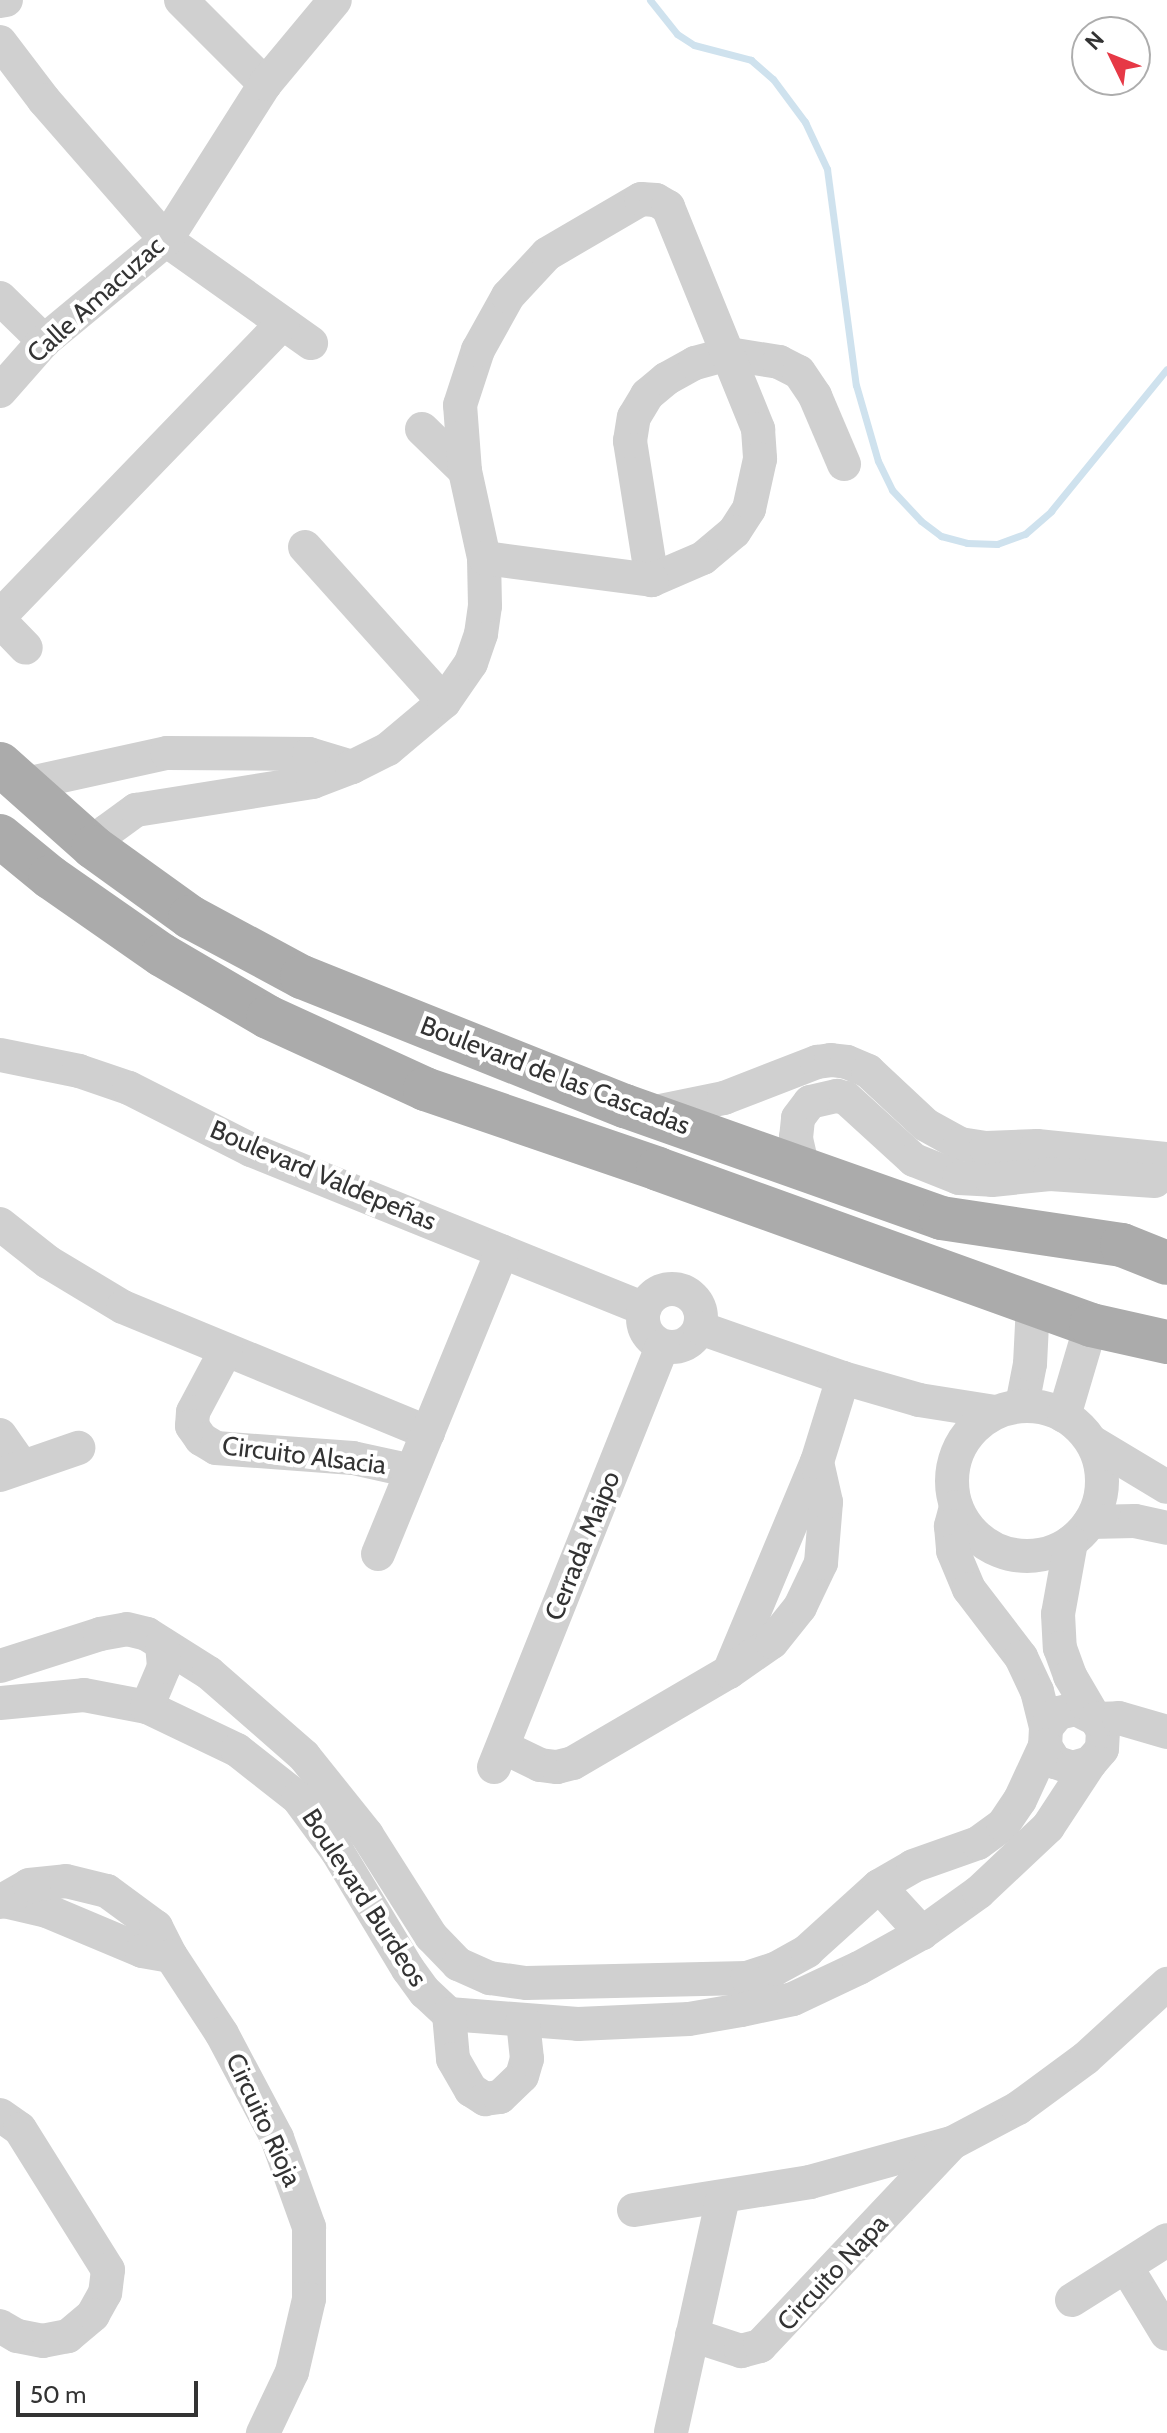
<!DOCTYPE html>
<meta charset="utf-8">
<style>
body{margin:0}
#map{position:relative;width:1167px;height:2433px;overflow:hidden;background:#fff;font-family:Cabin,sans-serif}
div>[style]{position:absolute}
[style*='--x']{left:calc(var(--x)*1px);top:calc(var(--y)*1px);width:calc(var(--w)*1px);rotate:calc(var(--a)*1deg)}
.stream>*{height:7px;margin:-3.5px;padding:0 3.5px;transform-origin:3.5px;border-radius:3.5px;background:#cfe2ee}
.minor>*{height:34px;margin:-17px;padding:0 17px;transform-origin:17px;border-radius:17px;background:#d0d0d0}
.minor>.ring{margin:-17px;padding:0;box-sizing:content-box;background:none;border:34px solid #d0d0d0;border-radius:50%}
.major>*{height:44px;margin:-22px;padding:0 22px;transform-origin:22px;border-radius:22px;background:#ababab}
span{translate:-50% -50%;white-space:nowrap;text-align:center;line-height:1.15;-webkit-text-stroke:8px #fff;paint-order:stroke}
.street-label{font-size:26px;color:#333}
.north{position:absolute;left:1071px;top:16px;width:80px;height:80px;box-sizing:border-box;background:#fff;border:2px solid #adadad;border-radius:50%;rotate:313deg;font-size:22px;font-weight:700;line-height:32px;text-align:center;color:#333}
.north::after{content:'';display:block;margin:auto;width:28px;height:36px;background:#e63946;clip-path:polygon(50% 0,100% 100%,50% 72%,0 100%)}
.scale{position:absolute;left:16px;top:2381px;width:182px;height:36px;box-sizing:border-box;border:4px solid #333;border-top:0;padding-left:10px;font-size:24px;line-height:28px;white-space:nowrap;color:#333;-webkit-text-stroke:6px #fff;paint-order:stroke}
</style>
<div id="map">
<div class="stream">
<div style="--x:650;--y:0;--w:43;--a:51.5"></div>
<div style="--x:677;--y:34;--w:20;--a:33"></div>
<div style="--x:694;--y:45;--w:59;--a:14.7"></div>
<div style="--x:751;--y:60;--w:29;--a:41"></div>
<div style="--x:773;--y:79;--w:54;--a:53.3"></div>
<div style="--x:805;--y:122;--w:52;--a:64.9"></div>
<div style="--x:827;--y:169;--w:218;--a:82.4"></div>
<div style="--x:856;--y:385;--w:79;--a:73.9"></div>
<div style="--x:878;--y:461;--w:32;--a:64"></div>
<div style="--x:892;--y:490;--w:42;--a:46.9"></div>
<div style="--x:921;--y:521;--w:25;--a:37"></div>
<div style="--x:941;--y:536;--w:27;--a:15"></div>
<div style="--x:967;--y:543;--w:30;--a:2"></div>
<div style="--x:997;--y:544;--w:30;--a:-20"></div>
<div style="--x:1025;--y:534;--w:35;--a:-41"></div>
<div style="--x:1051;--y:511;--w:183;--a:-50.8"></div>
</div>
<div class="minor">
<div style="--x:181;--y:0;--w:119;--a:45"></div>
<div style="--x:0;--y:1;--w:6;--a:-9"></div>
<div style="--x:0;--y:42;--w:73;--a:52.8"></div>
<div style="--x:44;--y:100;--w:186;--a:48.9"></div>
<div style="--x:166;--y:240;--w:178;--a:35.4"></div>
<div style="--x:0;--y:298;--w:62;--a:44.3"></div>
<div style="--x:0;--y:391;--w:67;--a:-48.7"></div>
<div style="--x:44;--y:341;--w:158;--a:-39.6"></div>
<div style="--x:166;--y:240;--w:185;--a:-57.6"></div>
<div style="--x:265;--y:84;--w:109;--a:-50.2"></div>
<div style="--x:422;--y:429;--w:60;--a:44.3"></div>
<div style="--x:305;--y:547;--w:208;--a:48.1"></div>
<div style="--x:652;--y:580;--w:141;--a:-99"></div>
<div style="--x:630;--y:441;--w:24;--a:-81"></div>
<div style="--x:634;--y:417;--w:26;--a:-59"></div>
<div style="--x:647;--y:395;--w:25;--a:-40"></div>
<div style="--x:666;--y:379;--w:33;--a:-29"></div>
<div style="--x:695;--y:363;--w:35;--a:-15"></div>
<div style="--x:729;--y:354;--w:51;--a:9.1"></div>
<div style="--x:779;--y:362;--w:22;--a:27"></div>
<div style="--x:799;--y:372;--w:29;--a:56"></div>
<div style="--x:815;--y:396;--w:74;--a:66.9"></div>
<div style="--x:0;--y:616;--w:407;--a:-46"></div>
<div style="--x:0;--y:621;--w:37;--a:46"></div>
<div style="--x:21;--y:785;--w:149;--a:-12.4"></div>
<div style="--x:167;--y:753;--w:142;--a:0.4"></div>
<div style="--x:309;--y:754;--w:45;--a:16.8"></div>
<div style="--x:93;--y:847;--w:21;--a:-49"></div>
<div style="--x:107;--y:831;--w:36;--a:-36"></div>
<div style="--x:136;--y:810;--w:179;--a:-9"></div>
<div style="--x:313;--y:782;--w:42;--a:-21"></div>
<div style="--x:352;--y:767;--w:40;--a:-26.6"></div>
<div style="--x:388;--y:749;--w:73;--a:-40"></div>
<div style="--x:444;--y:702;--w:47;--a:-55.3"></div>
<div style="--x:471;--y:663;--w:31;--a:-71"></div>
<div style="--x:481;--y:634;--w:28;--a:-82"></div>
<div style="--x:485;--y:606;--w:48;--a:-91.2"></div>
<div style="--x:484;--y:558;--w:89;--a:-102.3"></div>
<div style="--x:465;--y:471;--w:66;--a:-94.3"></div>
<div style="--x:460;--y:405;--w:58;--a:-71.9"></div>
<div style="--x:478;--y:350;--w:62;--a:-60.9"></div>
<div style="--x:508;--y:296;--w:57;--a:-47.1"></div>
<div style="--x:547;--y:254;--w:109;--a:-30.3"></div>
<div style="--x:641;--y:199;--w:15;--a:4"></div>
<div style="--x:656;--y:200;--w:14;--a:30"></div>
<div style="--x:668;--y:207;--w:240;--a:67.9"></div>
<div style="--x:758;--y:429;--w:30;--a:86"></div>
<div style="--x:760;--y:459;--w:51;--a:102.4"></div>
<div style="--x:749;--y:509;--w:27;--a:123"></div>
<div style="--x:734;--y:532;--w:40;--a:140"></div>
<div style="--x:703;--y:558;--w:56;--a:156.7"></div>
<div style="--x:652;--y:580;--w:169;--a:-172.5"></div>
<div style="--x:0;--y:1055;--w:81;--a:11.4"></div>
<div style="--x:79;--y:1071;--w:53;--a:18.8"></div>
<div style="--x:129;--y:1088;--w:137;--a:26.9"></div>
<div style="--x:251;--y:1150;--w:424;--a:22"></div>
<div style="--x:646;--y:1114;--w:80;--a:-11.6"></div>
<div style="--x:724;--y:1098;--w:100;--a:-21.2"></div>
<div style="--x:817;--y:1062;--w:14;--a:-8"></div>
<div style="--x:831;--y:1060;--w:16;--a:7"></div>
<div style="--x:847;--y:1062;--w:23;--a:23"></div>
<div style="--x:868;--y:1071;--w:79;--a:43"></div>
<div style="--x:926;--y:1125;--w:39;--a:29"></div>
<div style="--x:960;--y:1144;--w:26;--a:9"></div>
<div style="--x:986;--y:1148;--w:51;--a:-2.2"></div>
<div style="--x:1037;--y:1146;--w:131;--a:5.7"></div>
<div style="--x:803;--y:1169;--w:32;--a:-103"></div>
<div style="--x:796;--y:1138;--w:20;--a:-84"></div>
<div style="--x:798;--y:1118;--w:20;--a:-53"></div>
<div style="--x:810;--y:1102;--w:28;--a:-13"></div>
<div style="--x:837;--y:1096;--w:9;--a:13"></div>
<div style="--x:846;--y:1098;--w:92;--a:42.4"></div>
<div style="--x:914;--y:1160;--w:48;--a:21.8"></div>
<div style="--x:959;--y:1178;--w:33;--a:3"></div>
<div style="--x:992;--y:1180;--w:58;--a:-5.9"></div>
<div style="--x:1050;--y:1174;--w:105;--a:3.8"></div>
<div style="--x:0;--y:1224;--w:61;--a:38.4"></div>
<div style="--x:48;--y:1262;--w:87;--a:31"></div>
<div style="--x:123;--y:1307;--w:330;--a:22.4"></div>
<div class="ring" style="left:643px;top:1289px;width:24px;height:24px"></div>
<div style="--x:700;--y:1328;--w:151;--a:19.3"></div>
<div style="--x:843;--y:1378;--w:79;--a:16.1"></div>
<div style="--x:919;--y:1400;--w:77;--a:9"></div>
<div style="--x:226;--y:1350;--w:70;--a:118"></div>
<div style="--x:193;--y:1412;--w:14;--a:94"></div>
<div style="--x:192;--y:1426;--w:16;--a:55"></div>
<div style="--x:201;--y:1439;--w:17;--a:31"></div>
<div style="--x:216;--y:1448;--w:137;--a:4.2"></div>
<div style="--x:353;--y:1458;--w:60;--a:12.4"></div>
<div style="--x:1022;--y:1405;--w:42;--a:-79"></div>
<div style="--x:1030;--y:1364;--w:59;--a:-87.1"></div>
<div class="ring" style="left:952px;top:1406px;width:116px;height:116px"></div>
<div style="--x:1064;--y:1416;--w:95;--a:-73.5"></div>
<div style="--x:0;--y:1435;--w:39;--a:55"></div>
<div style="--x:1092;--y:1442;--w:87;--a:31"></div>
<div style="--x:0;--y:1475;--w:83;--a:-19.1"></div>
<div style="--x:956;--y:1507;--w:20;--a:105"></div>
<div style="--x:951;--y:1526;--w:25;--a:85"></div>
<div style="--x:953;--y:1551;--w:41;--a:67.2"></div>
<div style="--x:969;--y:1589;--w:86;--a:52.6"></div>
<div style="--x:1021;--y:1657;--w:38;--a:65"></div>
<div style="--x:1037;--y:1691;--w:38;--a:76"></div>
<div style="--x:1046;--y:1728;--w:18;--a:93"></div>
<div style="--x:1045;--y:1746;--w:19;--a:58"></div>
<div style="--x:1055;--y:1762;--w:18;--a:19"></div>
<div style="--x:1072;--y:1768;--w:19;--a:-16"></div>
<div style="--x:1090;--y:1763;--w:18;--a:-49"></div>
<div style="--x:1102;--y:1749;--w:18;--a:-87"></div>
<div style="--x:1103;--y:1731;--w:14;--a:-120"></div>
<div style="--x:1096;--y:1719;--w:22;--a:-153"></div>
<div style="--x:1076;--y:1709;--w:18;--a:167"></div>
<div style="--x:1058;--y:1713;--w:19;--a:129"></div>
<div style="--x:1090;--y:1522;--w:45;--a:-1.3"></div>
<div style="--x:1135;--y:1521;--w:33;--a:12"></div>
<div style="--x:1071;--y:1542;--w:73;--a:100.2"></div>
<div style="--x:1058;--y:1614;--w:34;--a:87"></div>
<div style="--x:1060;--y:1648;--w:30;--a:70"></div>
<div style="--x:1070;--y:1676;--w:45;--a:59.5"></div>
<div style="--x:378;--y:1554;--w:327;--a:-67.7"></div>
<div style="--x:0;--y:1666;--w:105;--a:-17.7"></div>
<div style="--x:100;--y:1634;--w:27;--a:-10"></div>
<div style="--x:127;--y:1629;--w:21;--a:14"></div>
<div style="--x:147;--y:1634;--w:73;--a:32.2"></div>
<div style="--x:209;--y:1673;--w:126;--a:41.1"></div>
<div style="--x:304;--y:1756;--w:101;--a:51.4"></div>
<div style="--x:367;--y:1835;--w:120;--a:57.6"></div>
<div style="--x:431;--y:1936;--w:39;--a:46"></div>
<div style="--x:458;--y:1964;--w:35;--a:24"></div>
<div style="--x:490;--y:1978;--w:36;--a:8"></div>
<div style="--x:526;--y:1983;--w:221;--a:-1.3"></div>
<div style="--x:747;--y:1978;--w:29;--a:-18"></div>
<div style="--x:775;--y:1969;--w:37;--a:-29"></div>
<div style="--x:807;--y:1951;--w:97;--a:-42.1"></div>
<div style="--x:879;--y:1886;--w:39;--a:-30"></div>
<div style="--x:913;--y:1866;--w:69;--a:-19.5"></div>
<div style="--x:978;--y:1843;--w:31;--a:-36"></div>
<div style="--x:1003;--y:1825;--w:30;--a:-56"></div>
<div style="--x:1020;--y:1800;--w:60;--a:-65.2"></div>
<div style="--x:729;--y:1672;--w:228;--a:-67.3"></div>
<div style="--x:0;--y:1703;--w:84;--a:-5.4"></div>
<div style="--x:84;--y:1695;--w:64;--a:10.8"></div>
<div style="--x:147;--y:1707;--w:100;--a:25.5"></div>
<div style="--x:237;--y:1750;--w:78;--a:38.2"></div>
<div style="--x:298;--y:1798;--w:66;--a:53.7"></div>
<div style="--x:337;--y:1851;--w:138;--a:59"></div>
<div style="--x:408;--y:1969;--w:29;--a:54"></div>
<div style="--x:425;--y:1992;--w:33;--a:43"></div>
<div style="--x:449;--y:2014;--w:129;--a:4.4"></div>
<div style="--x:578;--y:2024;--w:111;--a:-2.6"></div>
<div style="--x:689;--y:2019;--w:53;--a:-9.8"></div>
<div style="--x:741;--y:2010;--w:53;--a:-11.9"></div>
<div style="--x:793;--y:1999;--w:73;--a:-25.2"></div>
<div style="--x:859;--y:1968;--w:72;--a:-29.1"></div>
<div style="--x:922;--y:1933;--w:70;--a:-35.7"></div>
<div style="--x:979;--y:1892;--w:95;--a:-43.3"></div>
<div style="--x:1048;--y:1827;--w:77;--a:-56.7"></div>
<div style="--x:147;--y:1707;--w:43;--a:-67"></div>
<div style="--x:164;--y:1667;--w:23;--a:-95"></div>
<div style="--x:1096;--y:1719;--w:23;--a:-2"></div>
<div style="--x:1119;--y:1718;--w:50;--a:16.3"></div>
<div style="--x:503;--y:1747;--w:41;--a:25.9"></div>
<div style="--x:540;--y:1765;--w:17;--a:7"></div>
<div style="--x:557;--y:1767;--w:16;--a:-14"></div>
<div style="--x:573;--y:1763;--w:181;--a:-30.3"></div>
<div style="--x:729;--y:1672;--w:52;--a:-34.9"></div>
<div style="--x:772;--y:1642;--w:45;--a:-51.3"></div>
<div style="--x:800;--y:1607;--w:49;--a:-64.5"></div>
<div style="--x:821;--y:1563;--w:61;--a:-85.3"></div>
<div style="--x:826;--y:1502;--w:41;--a:-102.7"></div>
<div style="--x:817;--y:1462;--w:88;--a:-72.8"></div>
<div style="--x:494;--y:1767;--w:453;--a:-68.2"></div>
<div style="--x:879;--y:1886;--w:64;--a:47.5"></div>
<div style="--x:4;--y:1901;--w:44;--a:13.1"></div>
<div style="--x:47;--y:1911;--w:103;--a:22.8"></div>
<div style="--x:142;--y:1951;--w:29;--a:10"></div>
<div style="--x:0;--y:1902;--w:34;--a:-30"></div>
<div style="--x:29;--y:1885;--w:37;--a:-6"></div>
<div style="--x:66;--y:1881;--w:42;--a:13.7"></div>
<div style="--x:107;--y:1891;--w:61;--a:36.3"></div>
<div style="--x:156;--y:1927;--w:33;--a:63"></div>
<div style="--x:171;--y:1956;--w:93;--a:56.8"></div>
<div style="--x:222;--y:2034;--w:118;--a:62.1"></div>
<div style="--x:277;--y:2138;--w:95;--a:70.2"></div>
<div style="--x:309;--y:2227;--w:72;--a:90"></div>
<div style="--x:309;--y:2299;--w:75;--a:103.1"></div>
<div style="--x:292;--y:2372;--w:68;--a:115.4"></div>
<div style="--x:449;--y:2014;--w:45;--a:84.9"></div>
<div style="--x:453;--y:2059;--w:36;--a:60"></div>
<div style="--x:471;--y:2090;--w:17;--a:33"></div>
<div style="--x:485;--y:2099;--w:15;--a:-8"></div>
<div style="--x:500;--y:2097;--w:30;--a:-44"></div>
<div style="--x:522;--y:2076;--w:18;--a:-74"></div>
<div style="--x:527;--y:2059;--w:39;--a:-96"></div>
<div style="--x:0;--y:2115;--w:24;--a:35"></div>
<div style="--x:20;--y:2129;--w:166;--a:58"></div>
<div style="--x:108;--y:2270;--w:23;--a:97"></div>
<div style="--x:105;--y:2293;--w:25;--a:119"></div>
<div style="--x:93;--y:2315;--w:33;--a:140"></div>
<div style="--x:68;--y:2336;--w:25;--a:169"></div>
<div style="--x:43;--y:2341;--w:26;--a:-169"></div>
<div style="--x:17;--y:2336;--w:20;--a:-150"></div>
<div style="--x:634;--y:2210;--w:178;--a:-9"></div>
<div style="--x:810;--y:2182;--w:147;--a:-15.4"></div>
<div style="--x:952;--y:2143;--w:75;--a:-27.9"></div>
<div style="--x:1018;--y:2108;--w:84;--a:-36.3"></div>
<div style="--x:1086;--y:2058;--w:110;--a:-42.4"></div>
<div style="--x:1127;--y:2268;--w:77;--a:58.8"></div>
<div style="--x:1072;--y:2300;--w:112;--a:-32.3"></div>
<div style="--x:692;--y:2335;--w:52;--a:18.1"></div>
<div style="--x:741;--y:2351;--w:20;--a:-15"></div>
<div style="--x:760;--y:2346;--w:279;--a:-46.6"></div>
<div style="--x:671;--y:2432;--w:241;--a:-77.5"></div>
</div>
<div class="major">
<div style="--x:0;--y:764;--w:125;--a:41.7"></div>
<div style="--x:93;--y:847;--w:120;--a:35.8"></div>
<div style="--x:190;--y:917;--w:127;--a:28.2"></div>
<div style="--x:302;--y:977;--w:348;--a:21.8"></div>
<div style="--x:625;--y:1106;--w:335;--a:19.5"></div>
<div style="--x:941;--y:1218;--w:183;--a:8.5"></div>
<div style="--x:1122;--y:1245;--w:48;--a:21.8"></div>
<div style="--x:0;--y:836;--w:65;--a:39.4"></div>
<div style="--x:50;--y:877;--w:136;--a:34.9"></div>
<div style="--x:162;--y:955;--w:123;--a:30.3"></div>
<div style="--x:268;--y:1017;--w:173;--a:24.6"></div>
<div style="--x:425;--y:1089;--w:246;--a:18.9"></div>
<div style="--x:658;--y:1169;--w:460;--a:19.8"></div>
<div style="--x:1091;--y:1325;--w:78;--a:12.6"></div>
</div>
<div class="street-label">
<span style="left:96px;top:300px;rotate:-42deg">Calle Amacuzac</span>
<span style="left:555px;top:1076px;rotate:21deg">Boulevard de las Cascadas</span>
<span style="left:323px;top:1176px;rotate:23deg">Boulevard Valdepeñas</span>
<span style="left:304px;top:1456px;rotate:7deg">Circuito Alsacia</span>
<span style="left:583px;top:1546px;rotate:-68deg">Cerrada Maipo</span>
<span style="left:364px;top:1898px;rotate:57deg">Boulevard Burdeos</span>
<span style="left:263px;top:2120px;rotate:65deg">Circuito Rioja</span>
<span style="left:833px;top:2273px;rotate:-47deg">Circuito Napa</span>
</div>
<div class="north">N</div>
<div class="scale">50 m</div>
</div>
